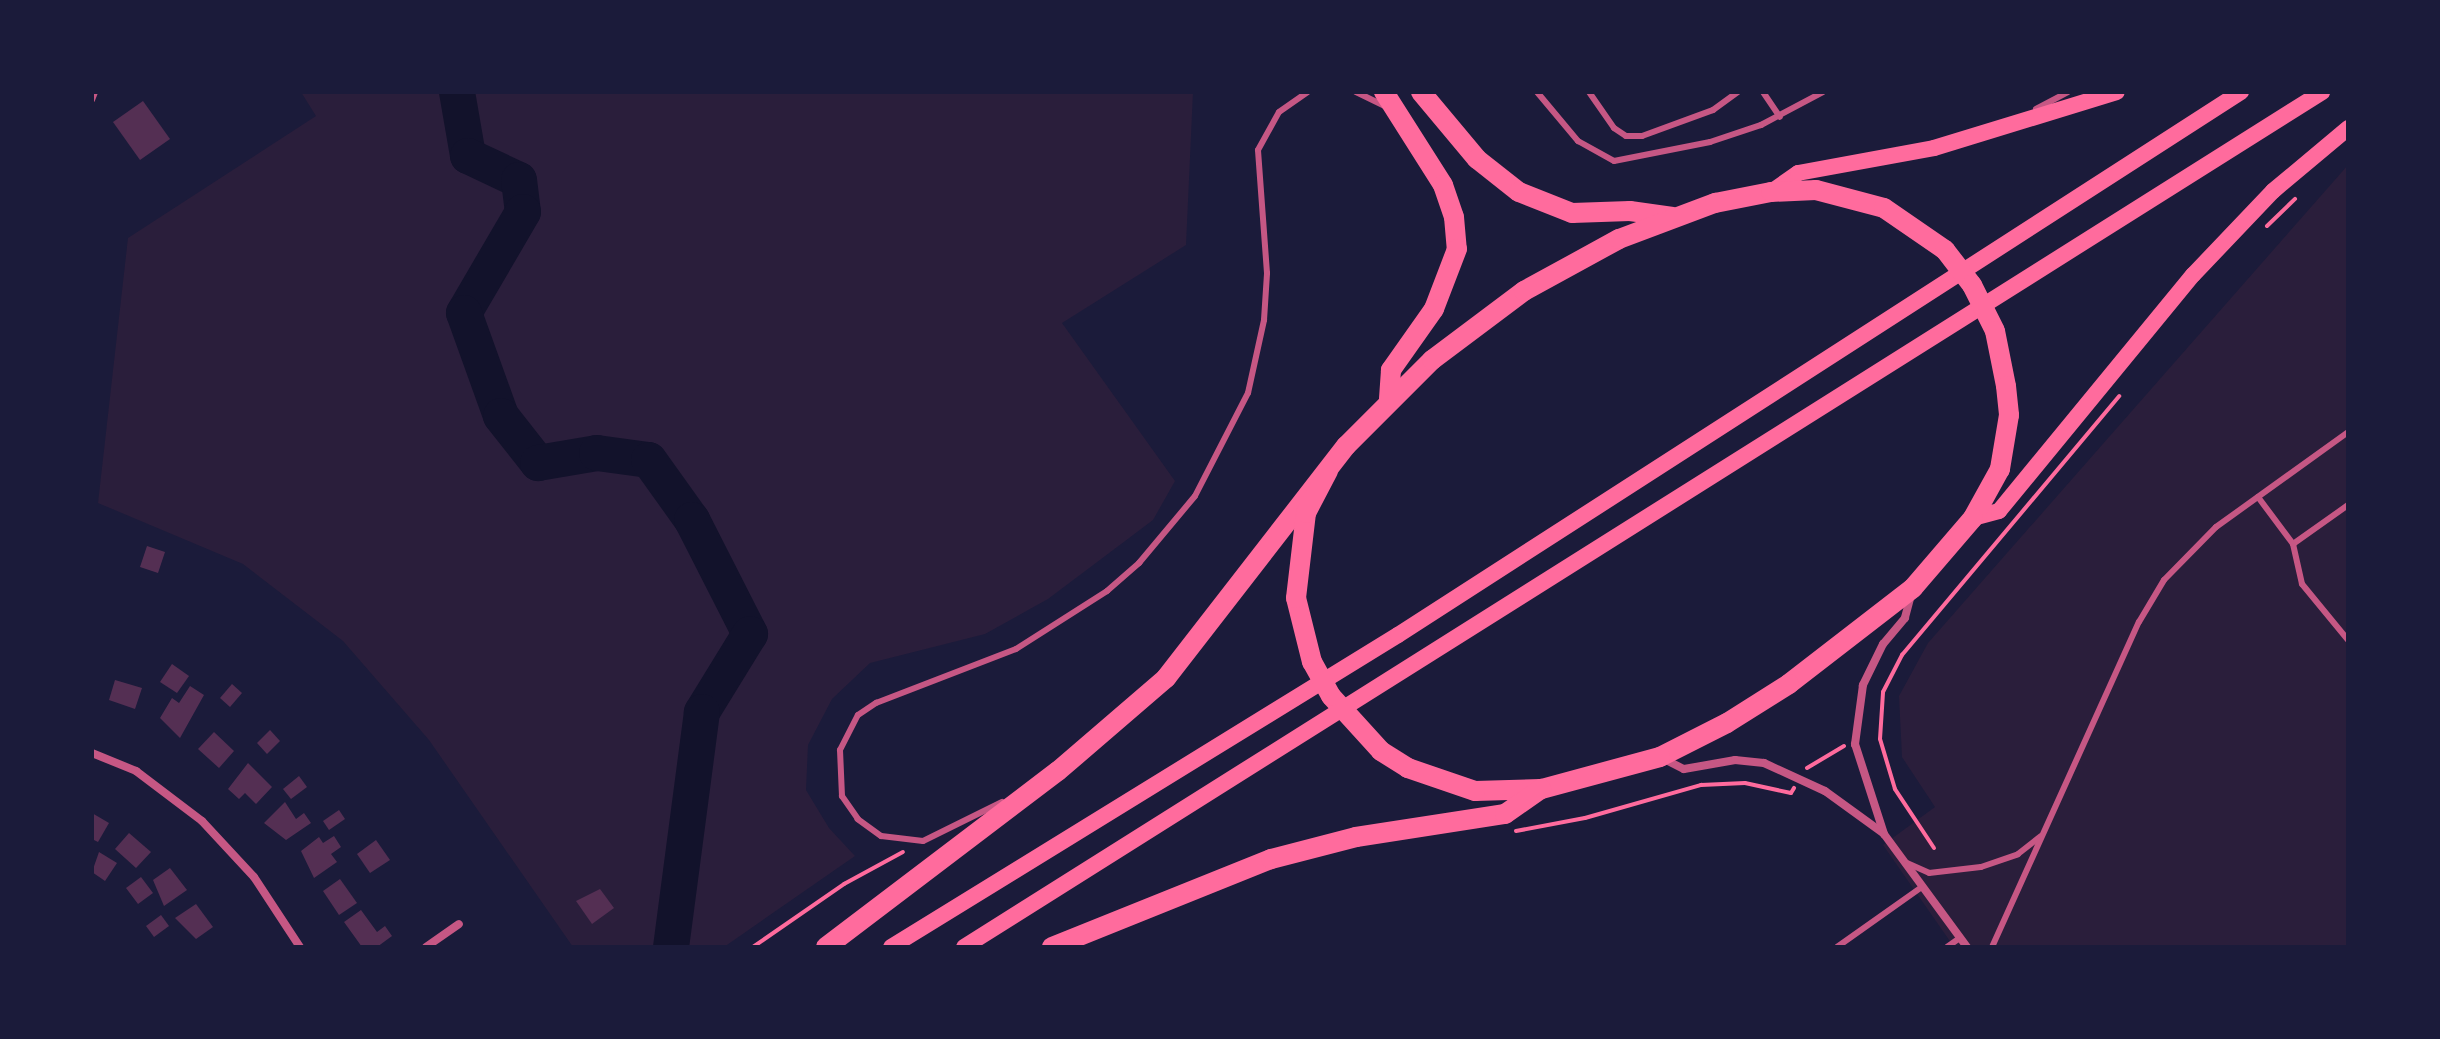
<!DOCTYPE html>
<style>
body{margin:0}
#map{position:relative;width:2440px;height:1039px;overflow:hidden;background:#1b1b3a;font-family:"DejaVu Sans",sans-serif}
div>[style]{position:absolute}
[style*='--x']{left:calc(var(--x)*1px);top:calc(var(--y)*1px);width:calc(var(--w)*1px);rotate:calc(var(--a)*1deg)}
.green>*{inset:0;background:#2a1e3b}
.river>*{height:36px;margin:-18px;padding:0 18px;transform-origin:18px;border-radius:18px;background:#12122b}
.building>*{inset:0;background:#542f53}
.path>*{height:4px;margin:-2px;padding:0 2px;transform-origin:2px;border-radius:2px;background:#ff6b9d}
.service>*{height:6px;margin:-3px;padding:0 3px;transform-origin:3px;border-radius:3px;background:#c65784}
.minor>*{height:8px;margin:-4px;padding:0 4px;transform-origin:4px;border-radius:4px;background:#c65784}
.secondary>*{height:16px;margin:-8px;padding:0 8px;transform-origin:8px;border-radius:8px;background:#ff6b9d}
.trunk>*{height:20px;margin:-10px;padding:0 10px;transform-origin:10px;border-radius:10px;background:#ff6b9d}
span{translate:-50% -50%;white-space:nowrap;text-align:center;line-height:1.15;-webkit-text-stroke:6px #1b1b3a;paint-order:stroke}
.frame{position:absolute;inset:0;border:94px solid #1b1b3a;pointer-events:none}
</style>
<div id="map">
<div class="green">
<div style="clip-path:polygon(301px 92px,1193px 92px,1186px 245px,1062px 323px,1175px 481px,1153px 520px,1048px 599px,985px 634px,870px 663px,832px 699px,808px 745px,806px 790px,829px 828px,855px 856px,724px 947px,573px 947px,429px 740px,343px 641px,243px 564px,98px 503px,128px 238px,316px 116px)"></div>
<div style="clip-path:polygon(2348px 165px,2348px 947px,1954px 947px,1883px 845px,1935px 807px,1902px 757px,1899px 696px,1928px 643px)"></div>
</div>
<div class="river">
<div style="--x:457;--y:92;--w:65;--a:80.2"></div>
<div style="--x:468;--y:156;--w:56;--a:25.2"></div>
<div style="--x:519;--y:180;--w:32;--a:83"></div>
<div style="--x:523;--y:212;--w:117;--a:120.3"></div>
<div style="--x:464;--y:313;--w:109;--a:70.2"></div>
<div style="--x:501;--y:416;--w:60;--a:51.8"></div>
<div style="--x:538;--y:463;--w:60;--a:-9.6"></div>
<div style="--x:597;--y:453;--w:52;--a:7.7"></div>
<div style="--x:649;--y:460;--w:74;--a:54.4"></div>
<div style="--x:692;--y:520;--w:128;--a:63"></div>
<div style="--x:750;--y:634;--w:92;--a:121.6"></div>
<div style="--x:702;--y:712;--w:237;--a:97.5"></div>
</div>
<div class="building">
<div style="clip-path:polygon(143px 101px,170px 139px,140px 160px,113px 122px)"></div>
<div style="clip-path:polygon(147px 546px,165px 552px,158px 573px,140px 567px)"></div>
<div style="clip-path:polygon(172px 664px,189px 676px,177px 693px,160px 682px)"></div>
<div style="clip-path:polygon(115px 680px,142px 688px,135px 709px,109px 700px)"></div>
<div style="clip-path:polygon(232px 684px,242px 693px,230px 707px,220px 698px)"></div>
<div style="clip-path:polygon(190px 686px,204px 695px,180px 738px,160px 718px,172px 698px,179px 703px)"></div>
<div style="clip-path:polygon(270px 730px,280px 741px,267px 754px,257px 743px)"></div>
<div style="clip-path:polygon(214px 732px,234px 751px,219px 768px,198px 749px)"></div>
<div style="clip-path:polygon(248px 763px,272px 787px,256px 804px,245px 793px,239px 799px,228px 789px)"></div>
<div style="clip-path:polygon(299px 776px,307px 787px,291px 799px,283px 789px)"></div>
<div style="clip-path:polygon(285px 802px,296px 819px,304px 813px,311px 823px,286px 840px,264px 823px)"></div>
<div style="clip-path:polygon(339px 810px,345px 819px,329px 830px,323px 821px)"></div>
<div style="clip-path:polygon(92px 813px,109px 823px,98px 842px,92px 839px)"></div>
<div style="clip-path:polygon(129px 833px,151px 852px,136px 868px,115px 849px)"></div>
<div style="clip-path:polygon(334px 836px,341px 847px,331px 854px,337px 862px,314px 878px,301px 851px,319px 837px,323px 843px)"></div>
<div style="clip-path:polygon(376px 840px,390px 860px,370px 873px,357px 854px)"></div>
<div style="clip-path:polygon(99px 852px,117px 863px,105px 881px,92px 872px)"></div>
<div style="clip-path:polygon(170px 868px,187px 890px,164px 906px,153px 880px)"></div>
<div style="clip-path:polygon(141px 877px,153px 893px,138px 904px,126px 888px)"></div>
<div style="clip-path:polygon(340px 879px,357px 903px,339px 915px,323px 891px)"></div>
<div style="clip-path:polygon(600px 889px,614px 908px,592px 924px,576px 901px)"></div>
<div style="clip-path:polygon(196px 904px,213px 927px,196px 939px,175px 918px)"></div>
<div style="clip-path:polygon(361px 910px,377px 932px,385px 926px,392px 936px,377px 947px,362px 947px,344px 922px)"></div>
<div style="clip-path:polygon(161px 915px,169px 926px,154px 937px,146px 926px)"></div>
</div>
<div class="path">
<div style="--x:2267;--y:226;--w:39;--a:-44"></div>
<div style="--x:1807;--y:768;--w:43;--a:-30.7"></div>
<div style="--x:1516;--y:831;--w:70;--a:-10.7"></div>
<div style="--x:1585;--y:818;--w:121;--a:-15.9"></div>
<div style="--x:1701;--y:785;--w:44;--a:-2.6"></div>
<div style="--x:1745;--y:783;--w:47;--a:12.3"></div>
<div style="--x:1791;--y:793;--w:6;--a:-59"></div>
<div style="--x:1934;--y:848;--w:71;--a:-123.5"></div>
<div style="--x:1895;--y:789;--w:52;--a:-106.7"></div>
<div style="--x:1880;--y:739;--w:47;--a:-86.3"></div>
<div style="--x:1883;--y:692;--w:42;--a:-62.8"></div>
<div style="--x:1902;--y:655;--w:338;--a:-50"></div>
<div style="--x:753;--y:947;--w:111;--a:-34.7"></div>
<div style="--x:844;--y:884;--w:67;--a:-28.5"></div>
</div>
<div class="service">
<div style="--x:1356;--y:92;--w:32;--a:26"></div>
<div style="--x:1537;--y:92;--w:64;--a:50.1"></div>
<div style="--x:1578;--y:141;--w:41;--a:29.1"></div>
<div style="--x:1614;--y:161;--w:98;--a:-11.2"></div>
<div style="--x:1710;--y:142;--w:54;--a:-18.4"></div>
<div style="--x:1761;--y:125;--w:70;--a:-28"></div>
<div style="--x:1589;--y:92;--w:44;--a:55.2"></div>
<div style="--x:1614;--y:128;--w:14;--a:34"></div>
<div style="--x:1626;--y:136;--w:16;--a:0"></div>
<div style="--x:1642;--y:136;--w:76;--a:-20.1"></div>
<div style="--x:1713;--y:110;--w:31;--a:-36"></div>
<div style="--x:1763;--y:92;--w:30;--a:56"></div>
<div style="--x:92;--y:100;--w:9;--a:-69"></div>
<div style="--x:2036;--y:109;--w:36;--a:-28"></div>
<div style="--x:2258;--y:497;--w:59;--a:53.3"></div>
<div style="--x:2293;--y:544;--w:41;--a:77.3"></div>
<div style="--x:2302;--y:584;--w:72;--a:50.6"></div>
<div style="--x:2293;--y:544;--w:67;--a:-35.3"></div>
<div style="--x:1002;--y:802;--w:88;--a:153.7"></div>
<div style="--x:923;--y:841;--w:42;--a:-173.2"></div>
<div style="--x:881;--y:836;--w:29;--a:-144"></div>
<div style="--x:858;--y:819;--w:28;--a:-125"></div>
<div style="--x:842;--y:796;--w:46;--a:-92.5"></div>
<div style="--x:840;--y:750;--w:39;--a:-63"></div>
<div style="--x:858;--y:715;--w:22;--a:-34"></div>
<div style="--x:876;--y:703;--w:150;--a:-21.1"></div>
<div style="--x:1016;--y:649;--w:108;--a:-32.5"></div>
<div style="--x:1107;--y:591;--w:43;--a:-41.2"></div>
<div style="--x:1139;--y:563;--w:87;--a:-50.1"></div>
<div style="--x:1195;--y:496;--w:116;--a:-62.8"></div>
<div style="--x:1248;--y:393;--w:75;--a:-77.6"></div>
<div style="--x:1264;--y:320;--w:47;--a:-86.3"></div>
<div style="--x:1267;--y:273;--w:123;--a:-94.2"></div>
<div style="--x:1258;--y:150;--w:43;--a:-61.1"></div>
<div style="--x:1279;--y:112;--w:35;--a:-35"></div>
<div style="--x:1907;--y:863;--w:24;--a:24"></div>
<div style="--x:1929;--y:873;--w:52;--a:-6.6"></div>
<div style="--x:1981;--y:867;--w:39;--a:-19"></div>
<div style="--x:2018;--y:854;--w:29;--a:-38"></div>
<div style="--x:1837;--y:947;--w:105;--a:-35.3"></div>
<div style="--x:1947;--y:947;--w:16;--a:-35"></div>
<div style="--x:1992;--y:947;--w:357;--a:-65.7"></div>
<div style="--x:2139;--y:622;--w:49;--a:-59.2"></div>
<div style="--x:2164;--y:580;--w:74;--a:-45.5"></div>
<div style="--x:2216;--y:527;--w:163;--a:-35.7"></div>
</div>
<div class="minor">
<div style="--x:1911;--y:595;--w:24;--a:105"></div>
<div style="--x:1905;--y:618;--w:34;--a:130"></div>
<div style="--x:1883;--y:644;--w:46;--a:116"></div>
<div style="--x:1863;--y:685;--w:60;--a:97.7"></div>
<div style="--x:1855;--y:744;--w:95;--a:72.1"></div>
<div style="--x:1884;--y:834;--w:140;--a:53.7"></div>
<div style="--x:92;--y:753;--w:48;--a:22.2"></div>
<div style="--x:136;--y:771;--w:83;--a:37.1"></div>
<div style="--x:202;--y:821;--w:76;--a:47.1"></div>
<div style="--x:254;--y:877;--w:84;--a:56.7"></div>
<div style="--x:1664;--y:759;--w:22;--a:27"></div>
<div style="--x:1684;--y:769;--w:52;--a:-10"></div>
<div style="--x:1735;--y:760;--w:29;--a:6"></div>
<div style="--x:1764;--y:763;--w:67;--a:24.7"></div>
<div style="--x:1825;--y:791;--w:72;--a:35.9"></div>
<div style="--x:426;--y:947;--w:40;--a:-34.9"></div>
</div>
<div class="secondary">
<div style="--x:1771;--y:192;--w:33;--a:-35"></div>
<div style="--x:1798;--y:173;--w:138;--a:-10.4"></div>
<div style="--x:1934;--y:148;--w:191;--a:-17"></div>
<div style="--x:1973;--y:518;--w:27;--a:-15"></div>
<div style="--x:1999;--y:511;--w:306;--a:-50.6"></div>
<div style="--x:2193;--y:275;--w:116;--a:-46.4"></div>
<div style="--x:2273;--y:191;--w:98;--a:-40"></div>
<div style="--x:891;--y:947;--w:595;--a:-31.61"></div>
<div style="--x:1398;--y:635;--w:1003;--a:-32.79"></div>
<div style="--x:964;--y:947;--w:1605;--a:-32.19"></div>
</div>
<div class="trunk">
<div style="--x:1384;--y:92;--w:110;--a:57.6"></div>
<div style="--x:1443;--y:185;--w:34;--a:71"></div>
<div style="--x:1454;--y:217;--w:32;--a:85"></div>
<div style="--x:1457;--y:249;--w:64;--a:111"></div>
<div style="--x:1434;--y:309;--w:75;--a:125.2"></div>
<div style="--x:1391;--y:370;--w:29;--a:94"></div>
<div style="--x:1421;--y:92;--w:87;--a:50.1"></div>
<div style="--x:1477;--y:159;--w:53;--a:38.2"></div>
<div style="--x:1519;--y:192;--w:57;--a:21.6"></div>
<div style="--x:1572;--y:213;--w:58;--a:-2"></div>
<div style="--x:1630;--y:211;--w:43;--a:7.9"></div>
<div style="--x:826;--y:947;--w:291;--a:-37.2"></div>
<div style="--x:1058;--y:771;--w:143;--a:-40.7"></div>
<div style="--x:1166;--y:678;--w:294;--a:-52.2"></div>
<div style="--x:1346;--y:446;--w:122;--a:-45"></div>
<div style="--x:1432;--y:360;--w:115;--a:-36.9"></div>
<div style="--x:1524;--y:291;--w:108;--a:-28.7"></div>
<div style="--x:1619;--y:239;--w:103;--a:-20.6"></div>
<div style="--x:1715;--y:203;--w:57;--a:-11.1"></div>
<div style="--x:1771;--y:192;--w:45;--a:-2.5"></div>
<div style="--x:1816;--y:190;--w:70;--a:14.8"></div>
<div style="--x:1884;--y:208;--w:74;--a:34.5"></div>
<div style="--x:1945;--y:250;--w:44;--a:52.4"></div>
<div style="--x:1972;--y:285;--w:51;--a:63.4"></div>
<div style="--x:1995;--y:331;--w:56;--a:78.7"></div>
<div style="--x:2006;--y:386;--w:29;--a:84"></div>
<div style="--x:2009;--y:415;--w:55;--a:99.5"></div>
<div style="--x:2000;--y:469;--w:56;--a:118.9"></div>
<div style="--x:1973;--y:518;--w:92;--a:130.6"></div>
<div style="--x:1913;--y:588;--w:157;--a:142.3"></div>
<div style="--x:1789;--y:684;--w:73;--a:147.8"></div>
<div style="--x:1727;--y:723;--w:75;--a:153.1"></div>
<div style="--x:1660;--y:757;--w:123;--a:164.9"></div>
<div style="--x:1541;--y:789;--w:66;--a:178.3"></div>
<div style="--x:1475;--y:791;--w:71;--a:-161.1"></div>
<div style="--x:1408;--y:768;--w:32;--a:-148"></div>
<div style="--x:1381;--y:751;--w:74;--a:-132.3"></div>
<div style="--x:1331;--y:696;--w:39;--a:-119"></div>
<div style="--x:1312;--y:662;--w:66;--a:-104"></div>
<div style="--x:1296;--y:598;--w:86;--a:-83.3"></div>
<div style="--x:1306;--y:513;--w:47;--a:-62.4"></div>
<div style="--x:1052;--y:947;--w:236;--a:-21.9"></div>
<div style="--x:1271;--y:859;--w:88;--a:-14.5"></div>
<div style="--x:1356;--y:837;--w:151;--a:-8.8"></div>
<div style="--x:1505;--y:814;--w:44;--a:-34.8"></div>
</div>
<div class="frame"></div>
</div>
